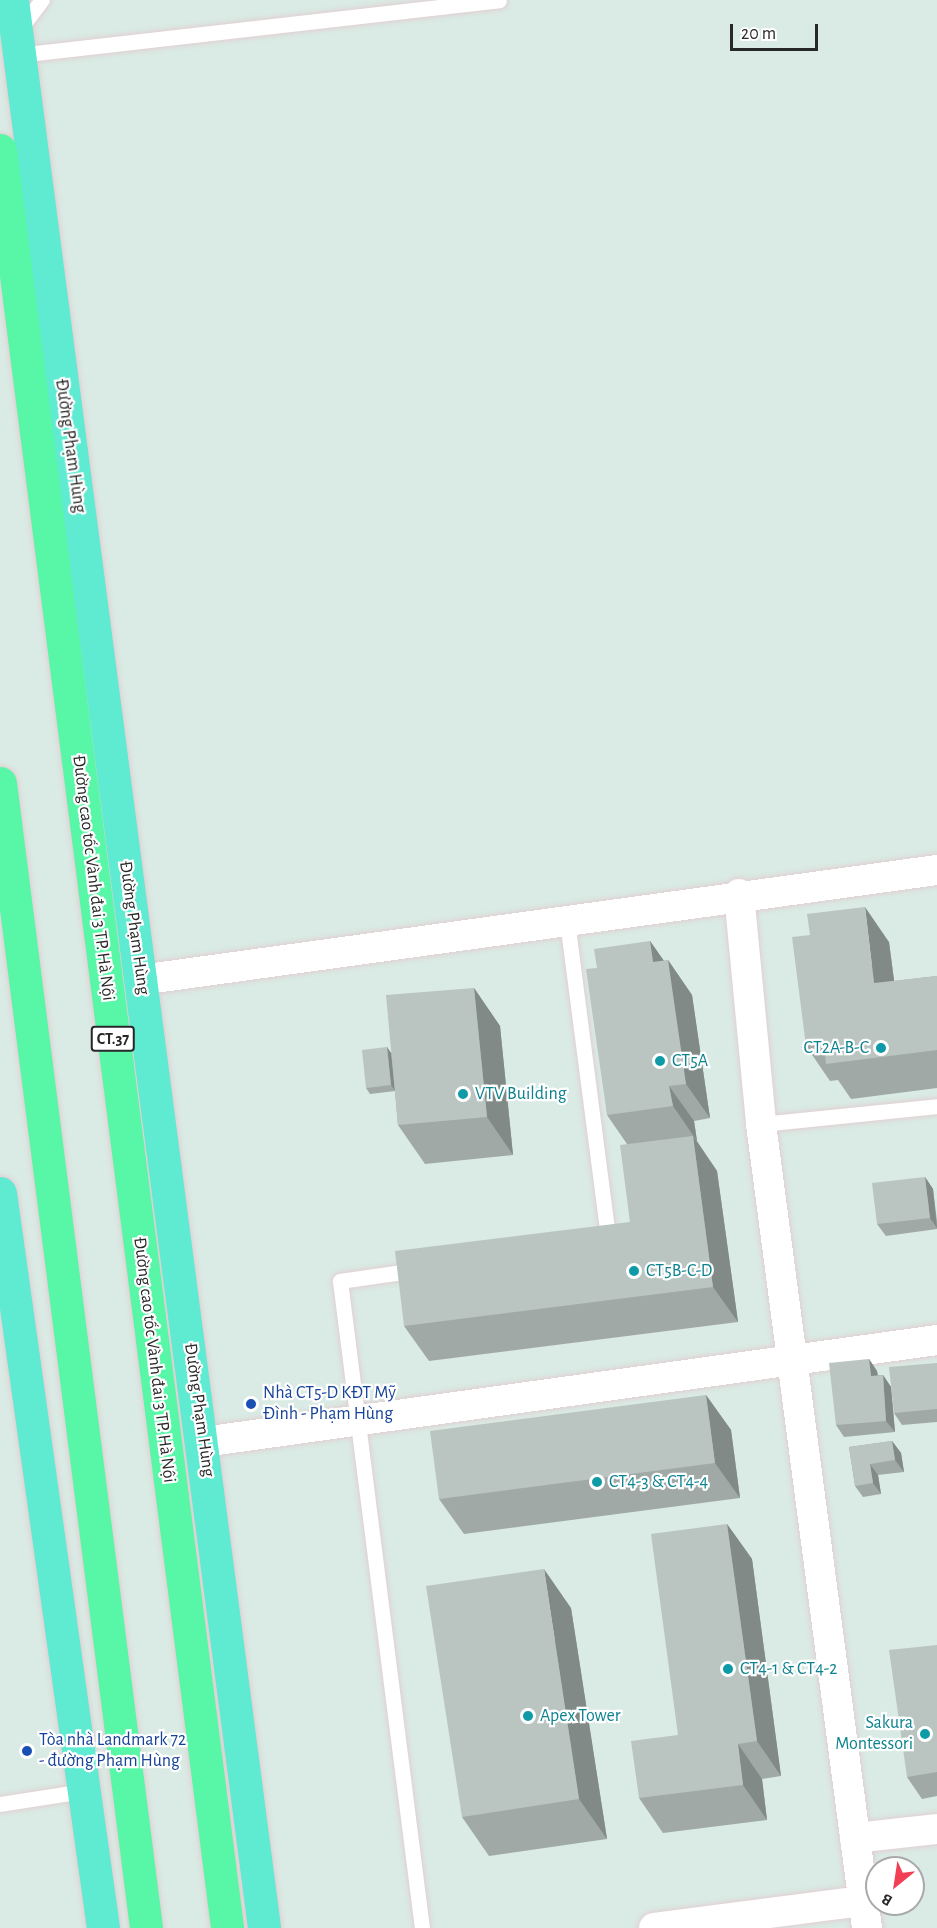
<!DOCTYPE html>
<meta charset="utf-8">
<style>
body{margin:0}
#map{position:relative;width:937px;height:1928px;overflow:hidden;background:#daeae4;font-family:"Alegreya Sans",sans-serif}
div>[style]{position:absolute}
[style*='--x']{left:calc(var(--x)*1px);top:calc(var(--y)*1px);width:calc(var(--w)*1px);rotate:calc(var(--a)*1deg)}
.roads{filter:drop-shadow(0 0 2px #e1cfd2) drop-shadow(0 0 2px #e1cfd2)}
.service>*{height:15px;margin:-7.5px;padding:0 7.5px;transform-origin:7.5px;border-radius:7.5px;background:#fff}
.minor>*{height:30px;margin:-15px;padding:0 15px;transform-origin:15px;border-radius:15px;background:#fff}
.primary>*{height:33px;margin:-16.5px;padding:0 16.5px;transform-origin:16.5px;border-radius:16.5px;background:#5fead2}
.motorway>*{height:33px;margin:-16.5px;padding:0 16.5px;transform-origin:16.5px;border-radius:16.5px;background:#58f7a7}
.wall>*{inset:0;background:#a0a9a6}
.shaded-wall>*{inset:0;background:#828a87}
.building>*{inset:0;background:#bac5c1}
.dots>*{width:16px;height:16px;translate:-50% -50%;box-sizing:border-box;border:3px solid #fff;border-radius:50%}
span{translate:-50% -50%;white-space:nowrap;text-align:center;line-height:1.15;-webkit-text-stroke:4.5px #fff;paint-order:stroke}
.shield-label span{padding:2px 4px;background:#fff;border:2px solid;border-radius:4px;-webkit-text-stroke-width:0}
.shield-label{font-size:16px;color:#282828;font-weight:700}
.street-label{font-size:18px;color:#282828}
.culture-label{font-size:18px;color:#0d838f}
.right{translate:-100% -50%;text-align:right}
.left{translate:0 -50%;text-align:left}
.transit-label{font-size:18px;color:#164399}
.north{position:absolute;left:865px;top:1856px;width:60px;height:60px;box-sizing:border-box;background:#fff;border:2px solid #a9a9a9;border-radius:50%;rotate:210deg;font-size:16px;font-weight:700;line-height:24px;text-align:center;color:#282828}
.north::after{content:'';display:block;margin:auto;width:21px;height:27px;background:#f23f56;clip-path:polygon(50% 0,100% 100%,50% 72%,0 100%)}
.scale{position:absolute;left:730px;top:24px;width:88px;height:27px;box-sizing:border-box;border:3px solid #282828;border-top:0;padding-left:8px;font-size:18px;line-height:21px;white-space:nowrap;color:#282828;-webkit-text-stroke:4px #fff;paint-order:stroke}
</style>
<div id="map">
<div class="roads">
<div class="service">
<div style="--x:19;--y:30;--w:38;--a:-53"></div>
<div style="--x:18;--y:55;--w:484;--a:-6.5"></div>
<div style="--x:567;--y:921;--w:325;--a:82.6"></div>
<div style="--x:761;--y:1124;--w:177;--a:-5.8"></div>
<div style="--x:416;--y:1270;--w:77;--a:171.8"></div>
<div style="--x:340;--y:1281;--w:652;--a:82.78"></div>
<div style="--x:0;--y:1804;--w:84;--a:-8.9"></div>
</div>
<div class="minor">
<div style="--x:739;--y:894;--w:231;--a:84.5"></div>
<div style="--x:761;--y:1124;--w:811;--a:82.49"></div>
<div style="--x:140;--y:980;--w:805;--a:-7.86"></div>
<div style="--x:203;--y:1442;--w:741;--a:-7.91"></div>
<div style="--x:855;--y:1838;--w:82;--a:-6.3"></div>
<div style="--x:654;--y:1928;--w:211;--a:-7.4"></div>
</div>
<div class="primary">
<div style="--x:12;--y:0;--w:1944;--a:82.55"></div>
<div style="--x:0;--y:1193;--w:742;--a:82.02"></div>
</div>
<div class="motorway">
<div style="--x:0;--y:150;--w:1792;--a:82.72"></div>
<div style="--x:0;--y:783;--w:1154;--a:82.73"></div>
</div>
</div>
<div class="wall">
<div style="clip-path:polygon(650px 941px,664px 961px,668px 960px,692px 995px,710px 1118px,694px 1121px,697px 1141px,717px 1171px,738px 1322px,429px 1361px,404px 1326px,630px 1222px,627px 1144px,607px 1115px,597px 968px)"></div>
<div style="clip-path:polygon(889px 942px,894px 981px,937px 976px,937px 1088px,851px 1099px,838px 1080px,830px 1081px,806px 1046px)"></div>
<div style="clip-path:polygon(474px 988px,500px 1026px,513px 1155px,425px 1164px,398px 1125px,395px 1091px,370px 1094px,366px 1088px,387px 1047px,391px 1053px)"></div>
<div style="clip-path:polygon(925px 1177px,933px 1189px,937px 1221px,937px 1229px,886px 1236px,877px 1224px)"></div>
<div style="clip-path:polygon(869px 1359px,877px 1371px,878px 1375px,883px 1375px,891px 1387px,895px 1432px,844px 1437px,836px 1425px)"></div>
<div style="clip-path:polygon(937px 1363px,937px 1422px,902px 1425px,894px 1413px)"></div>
<div style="clip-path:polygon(706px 1395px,731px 1430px,740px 1498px,464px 1534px,439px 1499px)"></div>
<div style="clip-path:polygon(892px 1441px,901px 1453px,904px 1472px,878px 1475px,881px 1494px,863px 1497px,855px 1486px,849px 1447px)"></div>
<div style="clip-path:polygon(727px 1524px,752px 1559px,781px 1776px,762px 1779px,767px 1820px,663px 1833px,639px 1798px,678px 1735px)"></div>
<div style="clip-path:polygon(571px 1608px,607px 1839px,489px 1856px,462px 1817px)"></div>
<div style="clip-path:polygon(937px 1645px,937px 1796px,922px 1799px,907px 1777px)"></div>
</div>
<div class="shaded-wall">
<div style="clip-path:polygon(865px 907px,889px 942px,899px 1018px,874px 983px)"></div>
<div style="clip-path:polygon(650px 941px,669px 968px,668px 960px,692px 995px,710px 1118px,686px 1084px,653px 962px)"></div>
<div style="clip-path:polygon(474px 988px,500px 1026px,513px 1155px,487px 1117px)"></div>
<div style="clip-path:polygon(387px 1047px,391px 1053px,395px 1091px,391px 1085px)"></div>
<div style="clip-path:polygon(669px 1086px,694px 1121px,697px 1141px,673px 1106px)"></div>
<div style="clip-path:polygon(693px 1136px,717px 1171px,738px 1322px,713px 1287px)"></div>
<div style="clip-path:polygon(925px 1177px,933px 1189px,937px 1228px,930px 1218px)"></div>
<div style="clip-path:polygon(869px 1359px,877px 1371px,879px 1387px,871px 1376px)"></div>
<div style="clip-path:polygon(883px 1375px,891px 1387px,895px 1432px,886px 1421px)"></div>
<div style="clip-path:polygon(706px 1395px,731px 1430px,740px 1498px,715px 1463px)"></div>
<div style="clip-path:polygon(892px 1441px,901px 1453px,904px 1472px,895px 1460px)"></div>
<div style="clip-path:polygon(870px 1464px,878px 1475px,881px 1494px,873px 1483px)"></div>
<div style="clip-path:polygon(727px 1524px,752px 1559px,781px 1776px,757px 1741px)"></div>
<div style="clip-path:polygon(544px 1569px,571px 1608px,607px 1839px,579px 1799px)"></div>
<div style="clip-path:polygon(738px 1744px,762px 1779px,767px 1820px,743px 1785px)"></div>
</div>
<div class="building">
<div style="clip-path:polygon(865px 907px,874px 983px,937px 976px,937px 1050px,826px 1064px,824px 1044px,806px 1046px,792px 937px,810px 935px,807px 914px)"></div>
<div style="clip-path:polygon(650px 941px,653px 962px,668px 960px,686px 1084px,669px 1086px,673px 1106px,607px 1115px,586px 969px,597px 968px,594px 949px)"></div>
<div style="clip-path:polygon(474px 988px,487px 1117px,398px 1125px,386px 995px)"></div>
<div style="clip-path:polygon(387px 1047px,391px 1085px,366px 1088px,362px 1050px)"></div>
<div style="clip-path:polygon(693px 1136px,713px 1287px,404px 1326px,395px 1251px,630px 1222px,620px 1145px)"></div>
<div style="clip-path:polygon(925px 1177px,930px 1218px,877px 1224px,872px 1183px)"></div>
<div style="clip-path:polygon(869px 1359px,871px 1376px,883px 1375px,886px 1421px,836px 1425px,829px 1363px)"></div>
<div style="clip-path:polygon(937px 1363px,937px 1409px,894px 1413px,889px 1367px)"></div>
<div style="clip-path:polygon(706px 1395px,715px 1463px,439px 1499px,430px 1431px)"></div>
<div style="clip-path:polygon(892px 1441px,895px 1460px,870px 1464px,873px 1483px,855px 1486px,849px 1447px)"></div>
<div style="clip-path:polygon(727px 1524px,757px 1741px,738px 1744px,743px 1785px,639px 1798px,631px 1741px,678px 1735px,651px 1534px)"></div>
<div style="clip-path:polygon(544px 1569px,579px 1799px,462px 1817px,426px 1586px)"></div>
<div style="clip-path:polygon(937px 1645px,937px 1772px,907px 1777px,889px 1650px)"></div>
</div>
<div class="dots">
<div style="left:881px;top:1048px;background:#0f9aa8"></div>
<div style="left:660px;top:1061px;background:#0f9aa8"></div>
<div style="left:463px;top:1094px;background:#0f9aa8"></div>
<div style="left:634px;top:1271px;background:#0f9aa8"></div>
<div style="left:251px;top:1404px;background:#1a4fb4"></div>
<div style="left:597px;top:1482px;background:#0f9aa8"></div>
<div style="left:728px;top:1669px;background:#0f9aa8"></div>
<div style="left:528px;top:1716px;background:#0f9aa8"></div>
<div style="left:925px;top:1734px;background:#0f9aa8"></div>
<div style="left:27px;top:1751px;background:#1a4fb4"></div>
</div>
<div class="shield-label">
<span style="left:113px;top:1039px">CT.37</span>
</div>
<div class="street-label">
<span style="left:70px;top:446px;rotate:82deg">Đường Phạm Hùng</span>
<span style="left:93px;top:878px;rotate:83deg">Đường cao tốc Vành đai 3 TP. Hà Nội</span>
<span style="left:134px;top:928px;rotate:82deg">Đường Phạm Hùng</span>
<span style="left:154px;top:1360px;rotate:83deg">Đường cao tốc Vành đai 3 TP. Hà Nội</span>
<span style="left:199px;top:1410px;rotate:82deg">Đường Phạm Hùng</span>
</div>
<div class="culture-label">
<span class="right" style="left:869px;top:1048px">CT2A-B-C</span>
<span class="left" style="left:672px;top:1061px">CT5A</span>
<span class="left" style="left:475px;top:1094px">VTV Building</span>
<span class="left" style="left:646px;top:1271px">CT5B-C-D</span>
<span class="left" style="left:609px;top:1482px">CT4-3 &amp; CT4-4</span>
<span class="left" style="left:740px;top:1669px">CT4-1 &amp; CT4-2</span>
<span class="left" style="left:540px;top:1716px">Apex Tower</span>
<span class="right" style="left:913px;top:1734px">Sakura<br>Montessori</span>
</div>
<div class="transit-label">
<span class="left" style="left:263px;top:1404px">Nhà CT5-D KĐT Mỹ<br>Đình - Phạm Hùng</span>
<span class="left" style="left:39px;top:1751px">Tòa nhà Landmark 72<br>- đường Phạm Hùng</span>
</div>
<div class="north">B</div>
<div class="scale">20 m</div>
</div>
